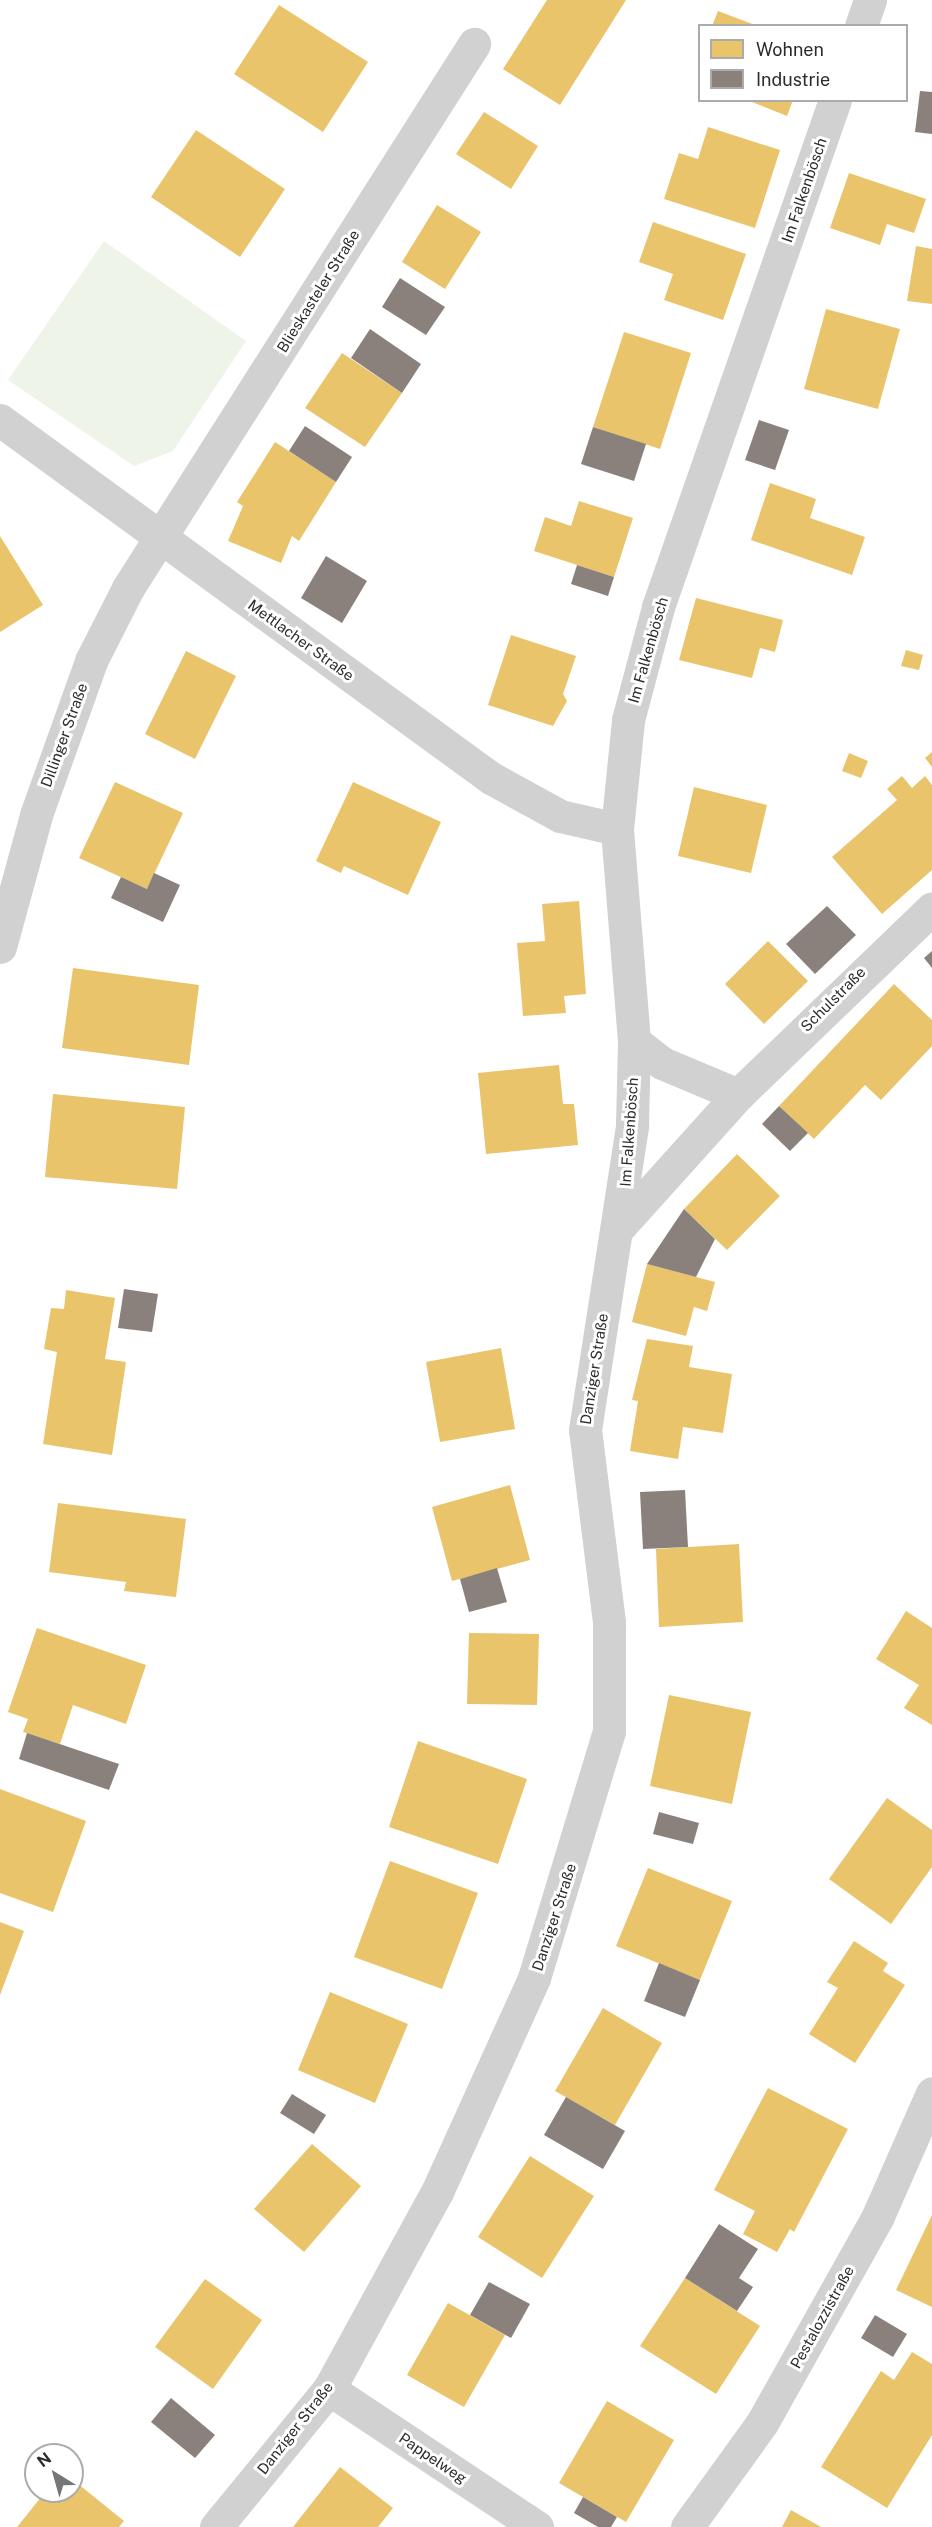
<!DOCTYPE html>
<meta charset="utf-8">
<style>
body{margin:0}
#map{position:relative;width:932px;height:2527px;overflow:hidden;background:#fff;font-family:"Public Sans",sans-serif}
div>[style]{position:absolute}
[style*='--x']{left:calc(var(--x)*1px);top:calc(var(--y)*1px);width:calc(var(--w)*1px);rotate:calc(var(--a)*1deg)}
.green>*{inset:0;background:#eff4e9}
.homes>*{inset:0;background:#e9c46a}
.industry>*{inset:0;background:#8a817c}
.minor>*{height:33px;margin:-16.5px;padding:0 16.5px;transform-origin:16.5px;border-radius:16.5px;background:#d1d1d1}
span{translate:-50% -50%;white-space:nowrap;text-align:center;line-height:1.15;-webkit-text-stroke:6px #fff;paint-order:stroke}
.street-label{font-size:15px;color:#2c2c2c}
.legend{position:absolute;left:698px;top:24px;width:210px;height:78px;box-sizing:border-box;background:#fff;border:2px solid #ababab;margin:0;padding:8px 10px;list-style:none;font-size:18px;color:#2c2c2c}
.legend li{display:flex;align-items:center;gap:12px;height:30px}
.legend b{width:30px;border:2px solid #ababab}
.north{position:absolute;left:24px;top:2443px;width:60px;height:60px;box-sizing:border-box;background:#fff;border:2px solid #ababab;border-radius:50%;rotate:323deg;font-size:16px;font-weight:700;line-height:24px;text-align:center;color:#2c2c2c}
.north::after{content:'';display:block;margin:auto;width:21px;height:27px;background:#767676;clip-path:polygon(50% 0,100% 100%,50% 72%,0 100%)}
</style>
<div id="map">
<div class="green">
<div style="clip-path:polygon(104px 241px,246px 341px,173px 451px,134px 466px,8px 380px)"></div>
</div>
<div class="homes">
<div style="clip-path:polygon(547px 0,626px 0,560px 105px,503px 69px)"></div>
<div style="clip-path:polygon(279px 5px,368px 62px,323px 132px,234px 74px)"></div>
<div style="clip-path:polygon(718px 11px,755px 25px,755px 26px,712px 26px)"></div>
<div style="clip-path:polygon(747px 100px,793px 100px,787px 116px)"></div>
<div style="clip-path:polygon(484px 112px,538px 146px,511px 189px,456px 154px)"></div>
<div style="clip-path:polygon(708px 127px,780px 150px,755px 228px,664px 199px,679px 153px,698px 159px)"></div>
<div style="clip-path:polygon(196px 130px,285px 189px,240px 257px,151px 197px)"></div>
<div style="clip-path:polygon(849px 173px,926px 199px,914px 233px,887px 224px,880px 245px,830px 228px)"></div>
<div style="clip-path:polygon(437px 205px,481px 232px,445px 289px,402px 262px)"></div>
<div style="clip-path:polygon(653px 222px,746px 254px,723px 320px,664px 300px,673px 274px,639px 262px)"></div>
<div style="clip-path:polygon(916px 246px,932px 249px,932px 304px,907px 301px)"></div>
<div style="clip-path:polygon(826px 309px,900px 329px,878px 409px,804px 389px)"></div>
<div style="clip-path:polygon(624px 332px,691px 353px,660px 449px,593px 427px)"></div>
<div style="clip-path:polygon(342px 353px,402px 393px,365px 447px,305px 408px)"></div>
<div style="clip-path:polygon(275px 442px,336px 482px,299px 541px,292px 536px,281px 563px,228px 541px,243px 506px,237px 502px)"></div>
<div style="clip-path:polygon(770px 483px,816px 499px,810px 518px,865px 537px,852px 575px,751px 540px)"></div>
<div style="clip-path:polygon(579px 501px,633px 518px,614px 577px,534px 551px,545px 517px,571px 526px)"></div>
<div style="clip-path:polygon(0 536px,43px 605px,0 632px)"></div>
<div style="clip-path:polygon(696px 598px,783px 620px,775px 652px,760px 648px,752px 678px,679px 660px)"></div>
<div style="clip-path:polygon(511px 635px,576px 656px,563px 694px,567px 701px,553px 726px,488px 705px)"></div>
<div style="clip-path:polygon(906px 650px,923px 655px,919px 670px,901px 666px)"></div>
<div style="clip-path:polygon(186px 651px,236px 676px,195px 759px,145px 734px)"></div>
<div style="clip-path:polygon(932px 752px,932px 767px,925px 758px)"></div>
<div style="clip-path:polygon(849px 753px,868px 761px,861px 778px,842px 771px)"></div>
<div style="clip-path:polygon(902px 776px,912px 788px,925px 776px,932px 785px,932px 870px,882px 914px,832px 857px,897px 800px,887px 789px)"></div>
<div style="clip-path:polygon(115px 782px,183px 813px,147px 889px,79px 858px)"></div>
<div style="clip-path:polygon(353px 782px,441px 822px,408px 895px,344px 866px,341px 873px,316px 861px)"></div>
<div style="clip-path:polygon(694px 787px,767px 805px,751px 873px,678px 856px)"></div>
<div style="clip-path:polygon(579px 901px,586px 994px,564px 996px,566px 1013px,523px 1016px,517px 943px,545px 941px,542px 904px)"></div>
<div style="clip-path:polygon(768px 941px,808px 981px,764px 1024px,725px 984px)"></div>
<div style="clip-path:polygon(73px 968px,199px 985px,189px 1065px,62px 1048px)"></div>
<div style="clip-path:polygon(894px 984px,932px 1020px,932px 1046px,881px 1100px,865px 1085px,814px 1139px,779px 1106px)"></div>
<div style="clip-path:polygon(559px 1065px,563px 1104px,574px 1104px,578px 1145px,486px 1154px,478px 1073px)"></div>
<div style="clip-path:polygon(53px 1094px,185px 1107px,177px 1189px,45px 1177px)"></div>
<div style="clip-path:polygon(737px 1154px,780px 1196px,727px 1250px,684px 1209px)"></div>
<div style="clip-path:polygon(647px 1264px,715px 1282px,707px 1311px,694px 1307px,686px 1336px,632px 1322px)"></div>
<div style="clip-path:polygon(66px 1290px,115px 1298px,105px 1359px,126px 1362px,112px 1455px,43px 1444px,57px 1352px,44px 1349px,51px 1308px,64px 1309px)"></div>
<div style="clip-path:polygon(647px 1339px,693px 1346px,689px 1367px,732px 1374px,723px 1433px,683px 1427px,678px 1459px,630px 1451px,638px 1401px,632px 1400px)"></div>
<div style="clip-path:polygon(501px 1348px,515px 1429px,440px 1442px,426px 1362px)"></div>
<div style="clip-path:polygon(510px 1485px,530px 1560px,452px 1581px,432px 1507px)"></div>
<div style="clip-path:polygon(58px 1503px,186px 1519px,176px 1597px,124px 1591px,126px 1582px,49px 1572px)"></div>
<div style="clip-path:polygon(739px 1544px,743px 1622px,659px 1627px,656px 1549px)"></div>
<div style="clip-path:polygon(906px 1611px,932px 1628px,932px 1725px,904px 1708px,919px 1685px,876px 1659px)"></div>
<div style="clip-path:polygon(37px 1628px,146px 1665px,126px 1724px,73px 1705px,60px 1744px,23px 1732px,28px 1719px,8px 1712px)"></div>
<div style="clip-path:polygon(469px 1633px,539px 1634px,537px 1705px,467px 1704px)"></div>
<div style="clip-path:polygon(669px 1695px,751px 1712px,732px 1804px,650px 1786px)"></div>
<div style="clip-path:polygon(418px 1741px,527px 1779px,498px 1864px,389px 1827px)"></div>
<div style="clip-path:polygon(0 1789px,86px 1821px,53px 1912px,0 1893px)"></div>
<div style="clip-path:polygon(887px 1798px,932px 1830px,932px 1867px,891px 1924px,829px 1879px)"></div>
<div style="clip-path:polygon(390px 1861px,478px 1893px,442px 1989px,354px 1957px)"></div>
<div style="clip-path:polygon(648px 1868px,732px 1901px,700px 1980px,616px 1946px)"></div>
<div style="clip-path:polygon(0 1922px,24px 1931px,0 1995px)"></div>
<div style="clip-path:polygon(854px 1941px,888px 1963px,883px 1971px,905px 1985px,855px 2063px,809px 2034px,838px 1988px,827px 1982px)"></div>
<div style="clip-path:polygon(330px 1992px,408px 2024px,375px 2103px,298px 2070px)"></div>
<div style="clip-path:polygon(603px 2008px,662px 2043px,615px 2125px,555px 2091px)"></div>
<div style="clip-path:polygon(768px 2088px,848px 2129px,794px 2232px,790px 2229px,777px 2252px,743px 2234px,755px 2211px,714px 2190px)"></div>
<div style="clip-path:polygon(312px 2144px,361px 2186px,304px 2252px,254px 2209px)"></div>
<div style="clip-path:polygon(530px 2156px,594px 2196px,542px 2278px,478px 2237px)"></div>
<div style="clip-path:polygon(932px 2215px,932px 2307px,896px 2290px)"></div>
<div style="clip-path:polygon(685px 2278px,760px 2326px,716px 2394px,640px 2346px)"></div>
<div style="clip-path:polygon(205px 2279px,262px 2320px,213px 2389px,155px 2347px)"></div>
<div style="clip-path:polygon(448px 2303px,505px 2335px,464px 2407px,407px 2375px)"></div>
<div style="clip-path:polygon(912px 2352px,932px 2364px,932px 2435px,887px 2508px,821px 2467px,881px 2371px,894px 2380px)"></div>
<div style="clip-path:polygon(607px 2401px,674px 2440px,626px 2522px,559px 2483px)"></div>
<div style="clip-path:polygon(340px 2467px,393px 2508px,378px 2527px,293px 2527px)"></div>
<div style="clip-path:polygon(72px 2479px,124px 2521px,119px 2527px,17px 2527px,46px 2491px,72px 2491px)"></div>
<div style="clip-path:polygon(791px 2510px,821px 2527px,782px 2527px)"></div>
</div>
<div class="industry">
<div style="clip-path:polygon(920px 91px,932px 92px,932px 134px,915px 132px)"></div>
<div style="clip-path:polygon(400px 278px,445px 307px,426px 335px,382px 307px)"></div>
<div style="clip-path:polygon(370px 329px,421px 364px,402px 393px,351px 358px)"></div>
<div style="clip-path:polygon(759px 420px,789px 430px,775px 470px,745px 460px)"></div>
<div style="clip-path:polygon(305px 426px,352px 457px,336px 482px,289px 451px)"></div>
<div style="clip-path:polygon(593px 427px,646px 444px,634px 481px,581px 464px)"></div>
<div style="clip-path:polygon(326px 556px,367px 581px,342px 623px,301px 598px)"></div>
<div style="clip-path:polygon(577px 565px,614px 577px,608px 596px,571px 584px)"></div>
<div style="clip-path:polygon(154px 873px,180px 885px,163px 922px,111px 898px,121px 877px,147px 889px)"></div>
<div style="clip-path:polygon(827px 906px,856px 935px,815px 974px,786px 944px)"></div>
<div style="clip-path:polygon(932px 951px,932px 968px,924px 958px)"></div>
<div style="clip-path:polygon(779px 1106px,808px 1133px,790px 1151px,762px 1124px)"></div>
<div style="clip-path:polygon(684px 1209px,715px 1239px,696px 1277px,647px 1264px)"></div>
<div style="clip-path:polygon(124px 1289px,158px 1294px,152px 1332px,118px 1328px)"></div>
<div style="clip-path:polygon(685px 1490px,688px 1547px,643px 1549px,640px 1492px)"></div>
<div style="clip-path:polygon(497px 1568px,507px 1602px,469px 1612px,460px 1579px)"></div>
<div style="clip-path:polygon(27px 1733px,119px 1764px,109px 1790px,19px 1759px)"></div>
<div style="clip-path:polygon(659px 1812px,699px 1823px,693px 1844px,653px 1834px)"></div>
<div style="clip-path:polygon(659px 1963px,700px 1980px,685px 2017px,644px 2001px)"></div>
<div style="clip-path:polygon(292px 2094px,326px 2115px,314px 2134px,280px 2113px)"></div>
<div style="clip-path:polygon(566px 2097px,625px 2131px,603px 2169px,544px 2135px)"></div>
<div style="clip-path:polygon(719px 2224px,758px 2249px,739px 2278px,753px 2287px,737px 2311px,685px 2278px)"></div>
<div style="clip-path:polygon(489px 2282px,530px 2304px,511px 2338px,470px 2315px)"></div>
<div style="clip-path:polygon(875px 2315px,907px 2334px,893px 2357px,861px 2338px)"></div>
<div style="clip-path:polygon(171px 2398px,215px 2435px,195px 2458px,151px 2422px)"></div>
<div style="clip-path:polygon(583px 2497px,617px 2517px,611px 2527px,598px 2527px,574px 2513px)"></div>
</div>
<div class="minor">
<div style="--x:861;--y:26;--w:28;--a:-71"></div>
<div style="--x:0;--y:420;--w:608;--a:36.1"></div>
<div style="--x:491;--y:778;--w:79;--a:28.8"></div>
<div style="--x:560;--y:816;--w:58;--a:12.8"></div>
<div style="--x:0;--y:947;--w:137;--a:-74.7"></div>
<div style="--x:36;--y:815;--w:164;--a:-70.3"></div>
<div style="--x:91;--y:661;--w:82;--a:-63.1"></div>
<div style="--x:128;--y:588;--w:645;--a:-57.54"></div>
<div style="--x:634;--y:1041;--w:36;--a:38"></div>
<div style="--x:662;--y:1063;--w:82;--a:22.8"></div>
<div style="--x:620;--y:1226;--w:176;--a:-48"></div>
<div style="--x:738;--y:1095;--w:269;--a:-43.9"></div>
<div style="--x:329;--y:2389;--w:250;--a:33.6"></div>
<div style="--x:216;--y:2527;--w:178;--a:-50.7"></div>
<div style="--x:329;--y:2389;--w:225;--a:-61.3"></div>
<div style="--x:437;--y:2192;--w:235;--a:-65.6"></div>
<div style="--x:534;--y:1978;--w:258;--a:-73.1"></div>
<div style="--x:609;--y:1731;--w:109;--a:-90"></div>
<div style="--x:609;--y:1622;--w:193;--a:-97.1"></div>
<div style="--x:585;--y:1430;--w:309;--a:-81.2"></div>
<div style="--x:632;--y:1125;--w:84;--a:-88.6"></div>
<div style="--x:634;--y:1041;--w:213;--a:-94.6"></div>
<div style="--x:617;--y:829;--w:110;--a:-84.2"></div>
<div style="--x:628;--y:720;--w:117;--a:-75.1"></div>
<div style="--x:658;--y:607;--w:537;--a:-70.76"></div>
<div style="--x:687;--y:2527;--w:128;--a:-54.2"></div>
<div style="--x:762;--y:2423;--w:237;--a:-60.7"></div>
<div style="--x:878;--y:2216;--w:134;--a:-66.3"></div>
</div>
<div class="street-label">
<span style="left:804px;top:190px;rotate:-71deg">Im Falkenbösch</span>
<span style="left:318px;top:291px;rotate:-58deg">Blieskasteler Straße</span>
<span style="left:301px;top:640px;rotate:36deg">Mettlacher Straße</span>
<span style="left:648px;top:650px;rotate:-74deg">Im Falkenbösch</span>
<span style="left:64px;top:735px;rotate:-70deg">Dillinger Straße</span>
<span style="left:833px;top:999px;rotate:-45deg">Schulstraße</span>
<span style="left:629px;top:1132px;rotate:-86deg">Im Falkenbösch</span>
<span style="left:594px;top:1369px;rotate:-81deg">Danziger Straße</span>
<span style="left:554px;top:1917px;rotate:-72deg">Danziger Straße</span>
<span style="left:822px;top:2317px;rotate:-61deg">Pestalozzistraße</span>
<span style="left:295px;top:2428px;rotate:-52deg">Danziger Straße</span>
<span style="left:433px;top:2458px;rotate:34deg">Pappelweg</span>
</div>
<ul class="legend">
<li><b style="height:16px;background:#e9c46a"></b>Wohnen</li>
<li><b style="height:16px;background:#8a817c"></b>Industrie</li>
</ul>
<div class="north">N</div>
</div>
